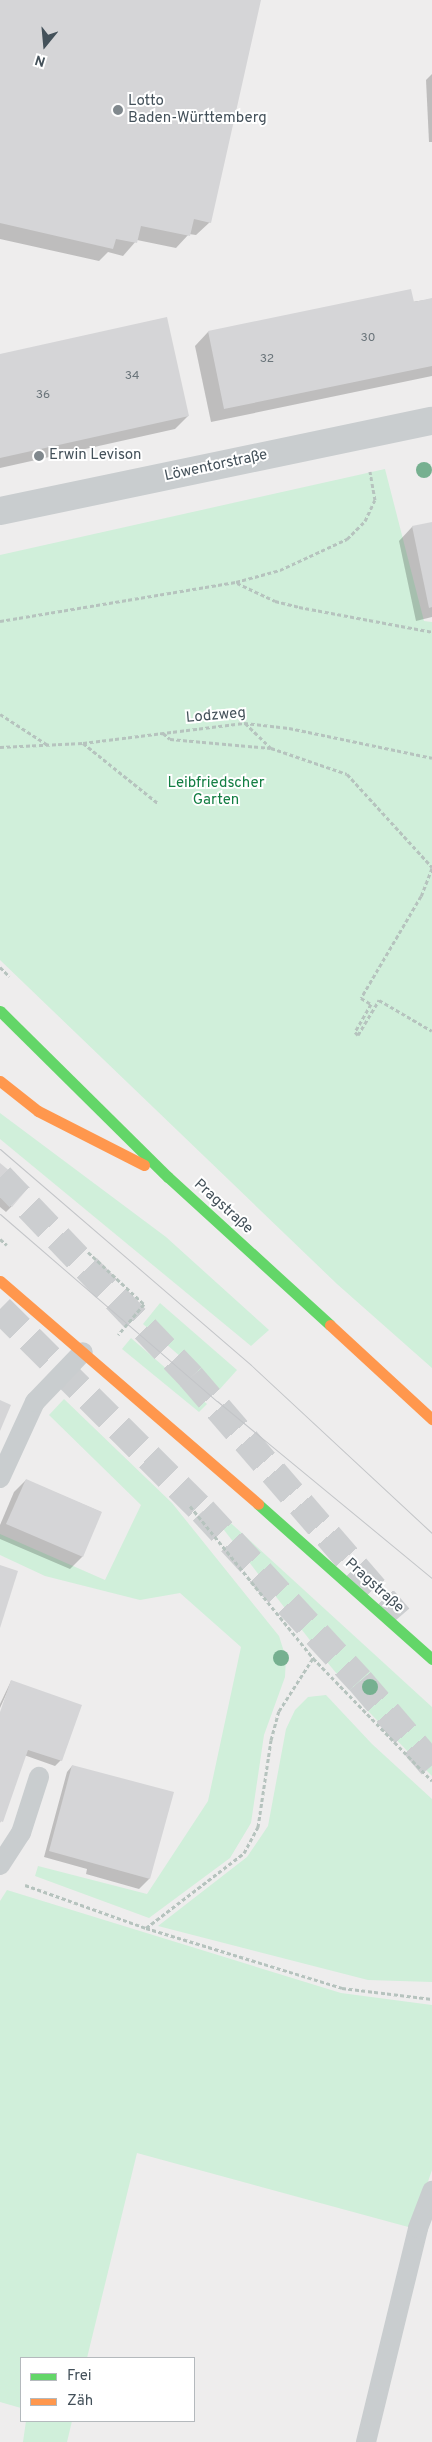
<!DOCTYPE html>
<meta charset="utf-8">
<style>
body{margin:0}
#map{position:relative;width:432px;height:2442px;overflow:hidden;background:#eeeded;font-family:Overpass,sans-serif}
div>[style]{position:absolute}
[style*='--x']{left:calc(var(--x)*1px);top:calc(var(--y)*1px);width:calc(var(--w)*1px);rotate:calc(var(--a)*1deg)}
.green>*{inset:0;background:#d0efda}
.shadow>*{inset:0;background:#0003}
.building>*{inset:0;background:#d5d5d7}
.primary-tunnel>*{height:28px;margin-top:-14px;transform-origin:0;background:repeating-linear-gradient(90deg,#ccced0 0 28px,transparent 0 42px)}
.path>*{height:3px;margin-top:-1.5px;transform-origin:0;background:repeating-linear-gradient(90deg,#b6c3be 0 4px,transparent 0 6.5px)}
.lane>*{height:20px;margin:-10px;padding:0 10px;transform-origin:10px;border-radius:10px;background:#c9cdcf}
.street>*{height:28px;margin:-14px;padding:0 14px;transform-origin:14px;border-radius:14px;background:#c9cdcf}
.fast>*{height:11px;margin:-5.5px;padding:0 5.5px;transform-origin:5.5px;border-radius:5.5px;background:#63d668}
.slow>*{height:11px;margin:-5.5px;padding:0 5.5px;transform-origin:5.5px;border-radius:5.5px;background:#ff974d}
.tram>*{height:1px;margin:-0.5px;padding:0 0.5px;transform-origin:0.5px;border-radius:0.5px;background:#c3c5c8}
.trees>*{width:16px;height:16px;margin:-8px;border-radius:50%;background:#76b090}
.dots>*{width:14px;height:14px;translate:-50% -50%;box-sizing:border-box;border:2px solid #fff;border-radius:50%}
span{translate:-50% -50%;white-space:nowrap;text-align:center;line-height:1.15;-webkit-text-stroke:4px #fff;paint-order:stroke}
.number-label{font-size:12px;color:#6a747a}
.number-label span{-webkit-text-stroke-width:0}
.poi-label{font-size:15px;color:#44515a}
.left{translate:0 -50%;text-align:left}
.street-label{font-size:15px;color:#44515a}
.park-label{font-size:15px;color:#137e43}
.legend{position:absolute;left:20px;top:2357px;width:175px;height:65px;box-sizing:border-box;background:#fff;border:1px solid #b4b9bd;margin:0;padding:6px 9px;list-style:none;font-size:15px;color:#44515a}
.legend li{display:flex;align-items:center;gap:10px;height:25px}
.legend b{width:25px;border:1px solid #b4b9bd}
.north{position:absolute;left:20px;top:20px;width:50px;height:50px;-webkit-text-stroke:4px #fff;paint-order:stroke;rotate:197deg;font-size:14px;font-weight:700;line-height:20px;text-align:center;color:#44515a}
.north::after{content:'';display:block;margin:auto;width:18px;height:22px;background:#44515a;clip-path:polygon(50% 0,100% 100%,50% 72%,0 100%)}
</style>
<div id="map">
<div class="green">
<div style="clip-path:polygon(385px 469px,424px 621px,432px 622px,432px 1368px,337px 1284px,0 960px,0 555px)"></div>
<div style="clip-path:polygon(0 1113px,166px 1237px,269px 1330px,251px 1346px,0 1139px)"></div>
<div style="clip-path:polygon(160px 1303px,237px 1370px,219px 1390px,143px 1324px)"></div>
<div style="clip-path:polygon(131px 1338px,207px 1404px,199px 1412px,122px 1349px)"></div>
<div style="clip-path:polygon(64px 1399px,172px 1503px,279px 1636px,286px 1658px,285px 1677px,264px 1735px,251px 1823px,230px 1858px,149px 1918px,35px 1876px,38px 1866px,147px 1894px,208px 1801px,241px 1647px,180px 1593px,140px 1600px,45px 1576px,0 1555px,0 1534px,105px 1580px,141px 1505px,49px 1415px)"></div>
<div style="clip-path:polygon(210px 1504px,432px 1707px,432px 1776px,366px 1709px,327px 1662px,217px 1521px,209px 1508px)"></div>
<div style="clip-path:polygon(326px 1695px,372px 1744px,432px 1799px,432px 1982px,368px 1980px,158px 1926px,247px 1857px,268px 1826px,286px 1729px,295px 1710px,308px 1697px)"></div>
<div style="clip-path:polygon(7px 1890px,341px 1993px,432px 2005px,432px 2170px,412px 2228px,137px 2153px,87px 2358px,21px 2358px,21px 2408px,0 2402px,0 1901px)"></div>
<div style="clip-path:polygon(26px 2421px,72px 2421px,67px 2442px,23px 2442px)"></div>
</div>
<div class="shadow">
<div style="clip-path:polygon(0 0,259px 0,210px 222px,196px 235px,189px 234px,176px 248px,137px 240px,123px 256px,108px 252px,99px 261px,0 239px)"></div>
<div style="clip-path:polygon(432px 74px,432px 142px,429px 142px,426px 80px)"></div>
<div style="clip-path:polygon(432px 299px,432px 376px,211px 422px,195px 346px,208px 332px)"></div>
<div style="clip-path:polygon(0 356px,188px 416px,175px 429px,0 468px)"></div>
<div style="clip-path:polygon(432px 523px,432px 617px,416px 621px,399px 541px,412px 527px)"></div>
<div style="clip-path:polygon(0 1165px,12px 1206px,6px 1212px,0 1207px)"></div>
<div style="clip-path:polygon(26px 1480px,101px 1512px,82px 1557px,70px 1569px,0 1539px,0 1525px,14px 1492px)"></div>
<div style="clip-path:polygon(11px 1681px,61px 1760px,55px 1766px,24px 1755px,0 1823px,0 1716px,10px 1686px,0 1708px,0 1704px)"></div>
<div style="clip-path:polygon(72px 1766px,172px 1793px,149px 1879px,139px 1889px,86px 1874px,87px 1869px,44px 1857px,67px 1772px)"></div>
</div>
<div class="building">
<div style="clip-path:polygon(0 0,261px 0,211px 223px,194px 219px,190px 236px,141px 226px,137px 243px,116px 239px,113px 249px,0 223px)"></div>
<div style="clip-path:polygon(411px 289px,414px 302px,432px 298px,432px 366px,224px 409px,208px 331px)"></div>
<div style="clip-path:polygon(167px 317px,189px 416px,0 458px,0 354px)"></div>
<div style="clip-path:polygon(432px 522px,432px 607px,429px 608px,412px 526px)"></div>
<div style="clip-path:polygon(0 1163px,29px 1187px,12px 1207px,0 1197px)"></div>
<div style="clip-path:polygon(0 1400px,11px 1405px,0 1431px)"></div>
<div style="clip-path:polygon(26px 1479px,102px 1512px,83px 1557px,6px 1524px)"></div>
<div style="clip-path:polygon(0 1565px,18px 1571px,0 1628px)"></div>
<div style="clip-path:polygon(11px 1680px,82px 1705px,62px 1761px,28px 1750px,3px 1822px,0 1821px,0 1712px)"></div>
<div style="clip-path:polygon(72px 1765px,174px 1792px,150px 1879px,49px 1851px)"></div>
</div>
<div class="primary-tunnel">
<div style="--x:0;--y:1177;--w:277;--a:46.3"></div>
<div style="--x:191;--y:1377;--w:318;--a:49.2"></div>
<div style="--x:0;--y:1309;--w:286;--a:44.9"></div>
<div style="--x:203;--y:1511;--w:231;--a:47.3"></div>
<div style="--x:360;--y:1681;--w:111;--a:49.4"></div>
</div>
<div class="path">
<div style="--x:237;--y:583;--w:42;--a:25.3"></div>
<div style="--x:275;--y:601;--w:25;--a:14"></div>
<div style="--x:299;--y:607;--w:135;--a:10.6"></div>
<div style="--x:0;--y:621;--w:239;--a:-9.4"></div>
<div style="--x:236;--y:582;--w:46;--a:-15.3"></div>
<div style="--x:280;--y:570;--w:74;--a:-24.8"></div>
<div style="--x:347;--y:539;--w:25;--a:-45"></div>
<div style="--x:365;--y:521;--w:23;--a:-65"></div>
<div style="--x:375;--y:500;--w:29;--a:-100"></div>
<div style="--x:0;--y:714;--w:57;--a:32.9"></div>
<div style="--x:245;--y:723;--w:36;--a:44"></div>
<div style="--x:163;--y:733;--w:9;--a:41"></div>
<div style="--x:170;--y:739;--w:101;--a:5.1"></div>
<div style="--x:271;--y:748;--w:80;--a:18.9"></div>
<div style="--x:347;--y:774;--w:126;--a:47.6"></div>
<div style="--x:83;--y:743;--w:97;--a:38.8"></div>
<div style="--x:0;--y:747;--w:83;--a:-2.8"></div>
<div style="--x:83;--y:743;--w:162;--a:-7.1"></div>
<div style="--x:244;--y:723;--w:45;--a:6.3"></div>
<div style="--x:289;--y:728;--w:146;--a:11.8"></div>
<div style="--x:432;--y:868;--w:30;--a:111"></div>
<div style="--x:421;--y:896;--w:118;--a:120.5"></div>
<div style="--x:361;--y:998;--w:12;--a:31"></div>
<div style="--x:371;--y:1004;--w:32;--a:120"></div>
<div style="--x:355;--y:1032;--w:4;--a:45"></div>
<div style="--x:358;--y:1035;--w:41;--a:-59"></div>
<div style="--x:379;--y:1000;--w:61;--a:30.3"></div>
<div style="--x:0;--y:967;--w:13;--a:45"></div>
<div style="--x:0;--y:1239;--w:9;--a:41"></div>
<div style="--x:88;--y:1252;--w:76;--a:42.9"></div>
<div style="--x:144;--y:1304;--w:40;--a:130"></div>
<div style="--x:190;--y:1506;--w:196;--a:51"></div>
<div style="--x:313;--y:1658;--w:171;--a:45.9"></div>
<div style="--x:25;--y:1885;--w:128;--a:19.6"></div>
<div style="--x:146;--y:1928;--w:123;--a:-37.4"></div>
<div style="--x:244;--y:1853;--w:30;--a:-62"></div>
<div style="--x:258;--y:1827;--w:88;--a:-81.5"></div>
<div style="--x:271;--y:1740;--w:30;--a:-75"></div>
<div style="--x:279;--y:1711;--w:63;--a:-57.3"></div>
<div style="--x:146;--y:1928;--w:205;--a:17"></div>
<div style="--x:342;--y:1988;--w:91;--a:7"></div>
</div>
<div class="lane">
<div style="--x:0;--y:1478;--w:84;--a:-65.3"></div>
<div style="--x:35;--y:1402;--w:69;--a:-46.2"></div>
<div style="--x:0;--y:1865;--w:38;--a:-57"></div>
<div style="--x:21;--y:1833;--w:59;--a:-72.2"></div>
<div style="--x:366;--y:2442;--w:220;--a:-76.3"></div>
<div style="--x:418;--y:2228;--w:40;--a:-69"></div>
</div>
<div class="street">
<div style="--x:0;--y:511;--w:441;--a:-11.8"></div>
</div>
<div class="fast">
<div style="--x:0;--y:1011;--w:236;--a:44.7"></div>
<div style="--x:168;--y:1177;--w:219;--a:42.4"></div>
<div style="--x:258;--y:1504;--w:233;--a:41.7"></div>
</div>
<div class="slow">
<div style="--x:0;--y:1081;--w:48;--a:38.3"></div>
<div style="--x:38;--y:1111;--w:119;--a:27"></div>
<div style="--x:0;--y:1281;--w:341;--a:40.8"></div>
<div style="--x:330;--y:1325;--w:139;--a:42.7"></div>
</div>
<div class="tram">
<div style="--x:0;--y:1149;--w:331;--a:40.7"></div>
<div style="--x:251;--y:1365;--w:247;--a:42.9"></div>
<div style="--x:0;--y:1214;--w:286;--a:40.8"></div>
<div style="--x:217;--y:1401;--w:278;--a:39.5"></div>
</div>
<div class="trees">
<div style="left:424px;top:470px"></div>
<div style="left:281px;top:1658px"></div>
<div style="left:370px;top:1687px"></div>
</div>
<div class="dots">
<div style="left:118px;top:110px;background:#80888d"></div>
<div style="left:39px;top:456px;background:#80888d"></div>
</div>
<div class="number-label">
<span style="left:368px;top:339px">30</span>
<span style="left:267px;top:360px">32</span>
<span style="left:132px;top:377px">34</span>
<span style="left:43px;top:396px">36</span>
</div>
<div class="poi-label">
<span class="left" style="left:128px;top:110px">Lotto<br>Baden-Württemberg</span>
<span class="left" style="left:49px;top:456px">Erwin Levison</span>
</div>
<div class="street-label">
<span style="left:216px;top:466px;rotate:-12deg">Löwentorstraße</span>
<span style="left:216px;top:716px;rotate:-5deg">Lodzweg</span>
<span style="left:223px;top:1207px;rotate:42deg">Pragstraße</span>
<span style="left:374px;top:1586px;rotate:42deg">Pragstraße</span>
</div>
<div class="park-label">
<span style="left:216px;top:792px">Leibfriedscher<br>Garten</span>
</div>
<ul class="legend">
<li><b style="height:6px;background:#63d668"></b>Frei</li>
<li><b style="height:6px;background:#ff974d"></b>Zäh</li>
</ul>
<div class="north">N</div>
</div>
